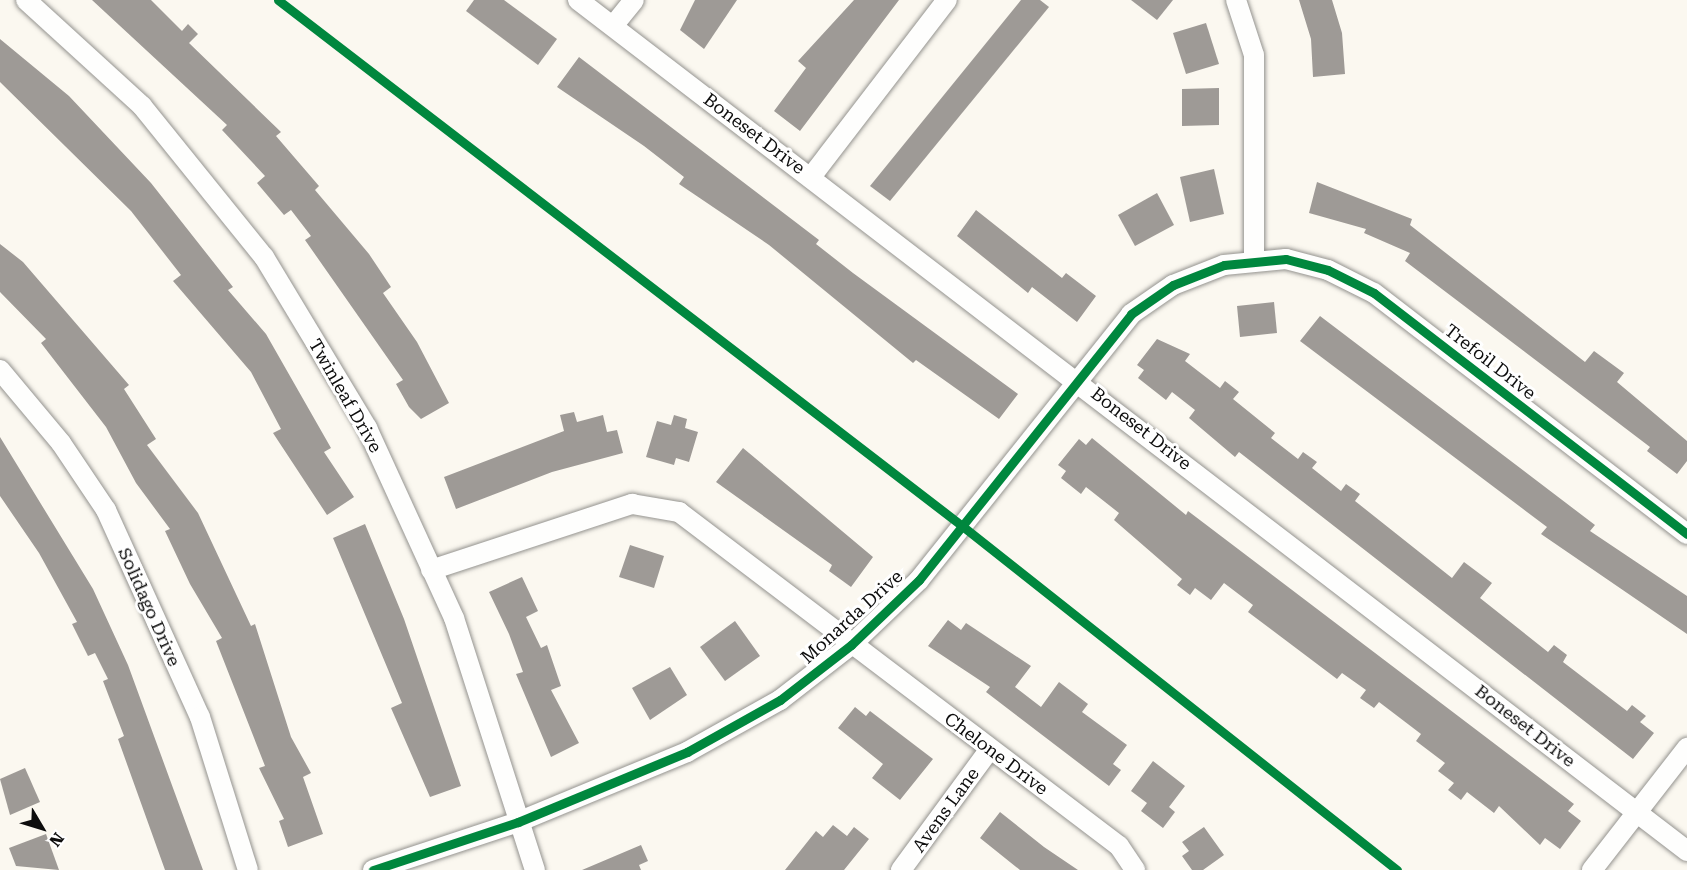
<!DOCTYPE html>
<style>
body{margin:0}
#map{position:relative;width:1687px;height:870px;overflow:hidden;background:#fbf8f0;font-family:"Roboto Serif",serif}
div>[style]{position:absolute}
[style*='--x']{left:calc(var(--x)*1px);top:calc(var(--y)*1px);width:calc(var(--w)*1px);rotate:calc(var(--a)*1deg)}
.building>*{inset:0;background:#9e9a96}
.roads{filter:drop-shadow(0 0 2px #94938f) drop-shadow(0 0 2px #94938f)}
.minor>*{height:20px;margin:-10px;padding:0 10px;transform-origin:10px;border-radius:10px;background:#fefefd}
.cycleway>*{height:9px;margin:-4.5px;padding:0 4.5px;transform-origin:4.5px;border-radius:4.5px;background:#00873e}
span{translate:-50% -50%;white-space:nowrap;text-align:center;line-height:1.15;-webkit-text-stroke:6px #fff;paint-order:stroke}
.street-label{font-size:18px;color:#0d0d0d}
.north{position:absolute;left:12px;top:798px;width:60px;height:60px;-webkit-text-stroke:4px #fff;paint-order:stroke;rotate:128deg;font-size:16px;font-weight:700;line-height:24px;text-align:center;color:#0d0d0d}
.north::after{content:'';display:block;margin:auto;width:21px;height:27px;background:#0d0d0d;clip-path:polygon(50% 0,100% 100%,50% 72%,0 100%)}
</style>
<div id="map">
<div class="building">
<div style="clip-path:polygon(92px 0,151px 0,182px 31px,188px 24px,198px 34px,189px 43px,281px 132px,276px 136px,319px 186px,315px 190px,369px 254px,391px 287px,383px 293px,417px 342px,449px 403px,421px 419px,409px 407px,396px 384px,403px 380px,305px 240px,311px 236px,291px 210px,284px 215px,257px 183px,265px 176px,222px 130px,227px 125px)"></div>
<div style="clip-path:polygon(474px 0,504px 0,557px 39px,538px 65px,466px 11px)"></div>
<div style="clip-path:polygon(695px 0,737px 0,704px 49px,680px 30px)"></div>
<div style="clip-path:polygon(854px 0,899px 0,800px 131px,774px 111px,806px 68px,798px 61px)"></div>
<div style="clip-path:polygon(1021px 0,1040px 0,1049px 7px,890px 201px,870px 186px)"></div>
<div style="clip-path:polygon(1131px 0,1173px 0,1157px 20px)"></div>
<div style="clip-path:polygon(1299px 0,1332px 0,1342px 33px,1345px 74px,1313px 77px,1311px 39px)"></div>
<div style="clip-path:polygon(1206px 23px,1219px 64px,1186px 74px,1173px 33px)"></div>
<div style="clip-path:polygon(0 39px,69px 96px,151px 183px,233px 287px,228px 290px,266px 334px,331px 448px,324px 452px,354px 497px,327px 515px,273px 433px,281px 429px,251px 372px,173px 281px,181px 275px,131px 211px,0 82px)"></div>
<div style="clip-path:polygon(579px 57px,819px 240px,816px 244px,853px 273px,1018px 394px,999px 419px,916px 360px,913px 363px,769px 245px,679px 184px,684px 177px,644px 146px,557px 87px)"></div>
<div style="clip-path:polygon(1219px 88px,1219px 125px,1182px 126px,1182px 89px)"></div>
<div style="clip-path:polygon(1214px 169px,1224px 214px,1190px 222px,1180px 177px)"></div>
<div style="clip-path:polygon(1317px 182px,1412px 219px,1410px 225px,1585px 362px,1594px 351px,1624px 373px,1617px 382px,1687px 441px,1687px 461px,1677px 474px,1647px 451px,1650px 447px,1405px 261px,1410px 253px,1364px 233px,1366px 229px,1309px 213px)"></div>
<div style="clip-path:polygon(1157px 193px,1174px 225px,1135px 246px,1118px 215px)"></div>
<div style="clip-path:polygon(976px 210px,1062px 278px,1066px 273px,1096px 296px,1077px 322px,1032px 287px,1028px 293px,957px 236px)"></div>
<div style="clip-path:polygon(0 244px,23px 262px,129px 385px,124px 389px,156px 439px,147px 445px,198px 513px,251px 626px,255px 624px,291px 737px,311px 773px,303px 777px,323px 834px,288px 847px,279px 821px,284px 819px,259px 768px,265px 766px,216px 641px,222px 638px,190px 584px,165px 531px,170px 529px,136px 483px,106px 427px,41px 343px,46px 339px,0 292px)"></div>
<div style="clip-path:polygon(1274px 302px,1277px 333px,1240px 337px,1237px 306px)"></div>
<div style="clip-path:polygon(1320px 316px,1595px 525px,1590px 531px,1687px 596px,1687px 634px,1541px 534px,1547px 527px,1300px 341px)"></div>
<div style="clip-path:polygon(1157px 339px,1190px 354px,1185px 361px,1220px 388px,1225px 381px,1239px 392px,1233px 399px,1275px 433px,1271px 438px,1298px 459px,1303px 452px,1317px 462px,1312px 468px,1341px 491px,1346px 484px,1360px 494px,1355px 501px,1452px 578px,1464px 562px,1492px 583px,1480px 598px,1548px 652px,1554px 645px,1567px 655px,1563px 662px,1627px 711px,1632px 705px,1646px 716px,1640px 722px,1654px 733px,1633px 759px,1239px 452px,1235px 457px,1189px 418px,1195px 410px,1172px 392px,1166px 400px,1138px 378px,1144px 370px,1137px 365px)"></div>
<div style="clip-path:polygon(574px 412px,577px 422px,603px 415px,607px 432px,617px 430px,623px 453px,552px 472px,456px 509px,444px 477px,564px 431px,560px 415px)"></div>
<div style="clip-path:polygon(674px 415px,687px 419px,685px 428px,698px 432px,689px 462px,676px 458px,674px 465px,646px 457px,657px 421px,671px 425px)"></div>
<div style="clip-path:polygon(0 437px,93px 589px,128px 665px,203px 870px,165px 870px,118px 739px,124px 736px,103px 681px,108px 679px,95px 653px,88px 656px,72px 624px,77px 622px,39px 553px,0 496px)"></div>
<div style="clip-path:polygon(1092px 438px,1186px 515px,1188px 511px,1574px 804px,1568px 811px,1581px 821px,1560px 849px,1545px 838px,1540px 845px,1499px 806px,1494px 813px,1467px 792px,1461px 800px,1448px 790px,1454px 783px,1438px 771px,1445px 763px,1416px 741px,1421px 734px,1379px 702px,1374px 708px,1360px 698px,1366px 690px,1342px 673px,1337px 679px,1248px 612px,1253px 605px,1224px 583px,1211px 600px,1195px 588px,1190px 595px,1177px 585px,1182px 579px,1114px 520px,1119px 513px,1086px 487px,1081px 494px,1061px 478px,1066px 471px,1058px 465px,1079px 439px,1086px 445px)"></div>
<div style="clip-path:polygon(743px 448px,873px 557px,851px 587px,829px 571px,832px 565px,716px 482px)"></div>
<div style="clip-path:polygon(365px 524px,404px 619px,461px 786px,430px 797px,391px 708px,402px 703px,333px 538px)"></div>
<div style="clip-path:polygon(630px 545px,664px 556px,654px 588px,619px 577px)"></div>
<div style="clip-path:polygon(522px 577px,538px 611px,526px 617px,541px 648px,547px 645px,561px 686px,551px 690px,579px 743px,551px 757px,516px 674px,523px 672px,509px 634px,489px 592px)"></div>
<div style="clip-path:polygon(948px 620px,961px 630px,966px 623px,1031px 666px,1015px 687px,1041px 707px,1059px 682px,1088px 704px,1082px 712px,1127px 745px,1113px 764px,1121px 770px,1109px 786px,986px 692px,990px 687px,928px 646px)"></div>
<div style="clip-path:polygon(735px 621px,760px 656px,725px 681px,700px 647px)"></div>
<div style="clip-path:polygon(670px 667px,687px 695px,650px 720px,632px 688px)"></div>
<div style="clip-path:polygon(855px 707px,866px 716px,870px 711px,933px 759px,900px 800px,872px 778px,883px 764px,838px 728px)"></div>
<div style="clip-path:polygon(1153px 761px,1185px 786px,1169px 807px,1175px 812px,1163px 828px,1141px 811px,1147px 803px,1131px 791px)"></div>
<div style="clip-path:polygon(25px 768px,40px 802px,10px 815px,0 779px)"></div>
<div style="clip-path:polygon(1000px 812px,1044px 847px,1078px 870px,1020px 870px,980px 838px)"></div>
<div style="clip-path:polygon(833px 825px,847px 836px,854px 827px,869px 839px,844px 870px,785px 870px,816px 831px,823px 837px)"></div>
<div style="clip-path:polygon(1204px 827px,1224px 855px,1203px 870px,1192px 870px,1182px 856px,1189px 851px,1182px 842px)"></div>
<div style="clip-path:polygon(46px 834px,59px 870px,16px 866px,9px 848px)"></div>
<div style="clip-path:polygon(641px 845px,648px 861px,639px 865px,641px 870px,582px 870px)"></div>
</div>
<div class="roads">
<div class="minor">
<div style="--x:26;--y:0;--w:157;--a:42.4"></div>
<div style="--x:142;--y:106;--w:194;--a:51.1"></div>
<div style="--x:264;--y:257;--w:200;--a:58.9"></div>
<div style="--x:367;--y:428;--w:209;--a:65.4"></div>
<div style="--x:454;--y:618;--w:265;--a:72.2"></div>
<div style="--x:578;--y:0;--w:1398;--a:37.5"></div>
<div style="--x:1236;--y:0;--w:58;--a:71.9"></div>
<div style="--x:1254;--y:55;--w:204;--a:90"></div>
<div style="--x:613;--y:26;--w:33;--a:-51"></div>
<div style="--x:811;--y:177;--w:223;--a:-52.5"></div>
<div style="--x:0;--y:370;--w:95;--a:50.1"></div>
<div style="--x:61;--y:443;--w:81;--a:56.1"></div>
<div style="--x:106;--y:510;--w:227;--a:65.6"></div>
<div style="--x:200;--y:717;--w:160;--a:72.6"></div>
<div style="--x:431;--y:570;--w:212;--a:-18.2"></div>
<div style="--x:632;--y:504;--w:48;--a:9.7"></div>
<div style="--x:679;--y:512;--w:552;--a:37.2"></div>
<div style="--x:1119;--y:846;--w:29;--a:56"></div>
<div style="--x:373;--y:870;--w:153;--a:-18.3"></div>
<div style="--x:518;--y:822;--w:183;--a:-22.5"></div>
<div style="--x:687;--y:752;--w:107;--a:-29.2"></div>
<div style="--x:780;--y:700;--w:90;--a:-37.8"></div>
<div style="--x:851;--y:645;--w:94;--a:-43.7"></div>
<div style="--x:919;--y:580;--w:340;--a:-51.4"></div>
<div style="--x:1131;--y:314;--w:51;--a:-34.6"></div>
<div style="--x:1173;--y:285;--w:55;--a:-21.4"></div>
<div style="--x:1224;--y:265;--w:62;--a:-5.5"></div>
<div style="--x:1286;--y:259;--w:43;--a:14.7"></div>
<div style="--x:1328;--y:270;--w:51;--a:26.6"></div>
<div style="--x:1374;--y:293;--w:395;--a:37.6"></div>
<div style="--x:901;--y:870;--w:150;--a:-53.7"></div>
<div style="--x:1592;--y:870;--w:155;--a:-52.1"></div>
</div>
</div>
<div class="cycleway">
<div style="--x:278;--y:0;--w:861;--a:37.55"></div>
<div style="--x:961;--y:525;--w:556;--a:38.35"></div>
<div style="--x:373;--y:870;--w:153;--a:-18.3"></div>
<div style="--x:518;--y:822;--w:183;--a:-22.5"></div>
<div style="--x:687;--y:752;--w:107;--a:-29.2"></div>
<div style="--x:780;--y:700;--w:90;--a:-37.8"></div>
<div style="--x:851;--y:645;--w:94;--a:-43.7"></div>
<div style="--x:919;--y:580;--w:340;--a:-51.4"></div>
<div style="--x:1131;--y:314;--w:51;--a:-34.6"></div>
<div style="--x:1173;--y:285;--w:55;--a:-21.4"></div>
<div style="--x:1224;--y:265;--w:62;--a:-5.5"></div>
<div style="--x:1286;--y:259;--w:43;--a:14.7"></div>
<div style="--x:1328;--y:270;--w:51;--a:26.6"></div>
<div style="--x:1374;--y:293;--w:395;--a:37.6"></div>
</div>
<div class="street-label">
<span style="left:754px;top:134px;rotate:37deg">Boneset Drive</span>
<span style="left:1490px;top:362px;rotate:38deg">Trefoil Drive</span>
<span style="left:345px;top:396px;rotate:60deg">Twinleaf Drive</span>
<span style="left:1141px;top:429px;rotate:38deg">Boneset Drive</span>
<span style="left:149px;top:607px;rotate:66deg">Solidago Drive</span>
<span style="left:852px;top:617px;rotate:-42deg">Monarda Drive</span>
<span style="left:1525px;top:726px;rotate:38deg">Boneset Drive</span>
<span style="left:996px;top:754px;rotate:37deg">Chelone Drive</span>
<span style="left:946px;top:810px;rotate:-54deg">Avens Lane</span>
</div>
<div class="north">N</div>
</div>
